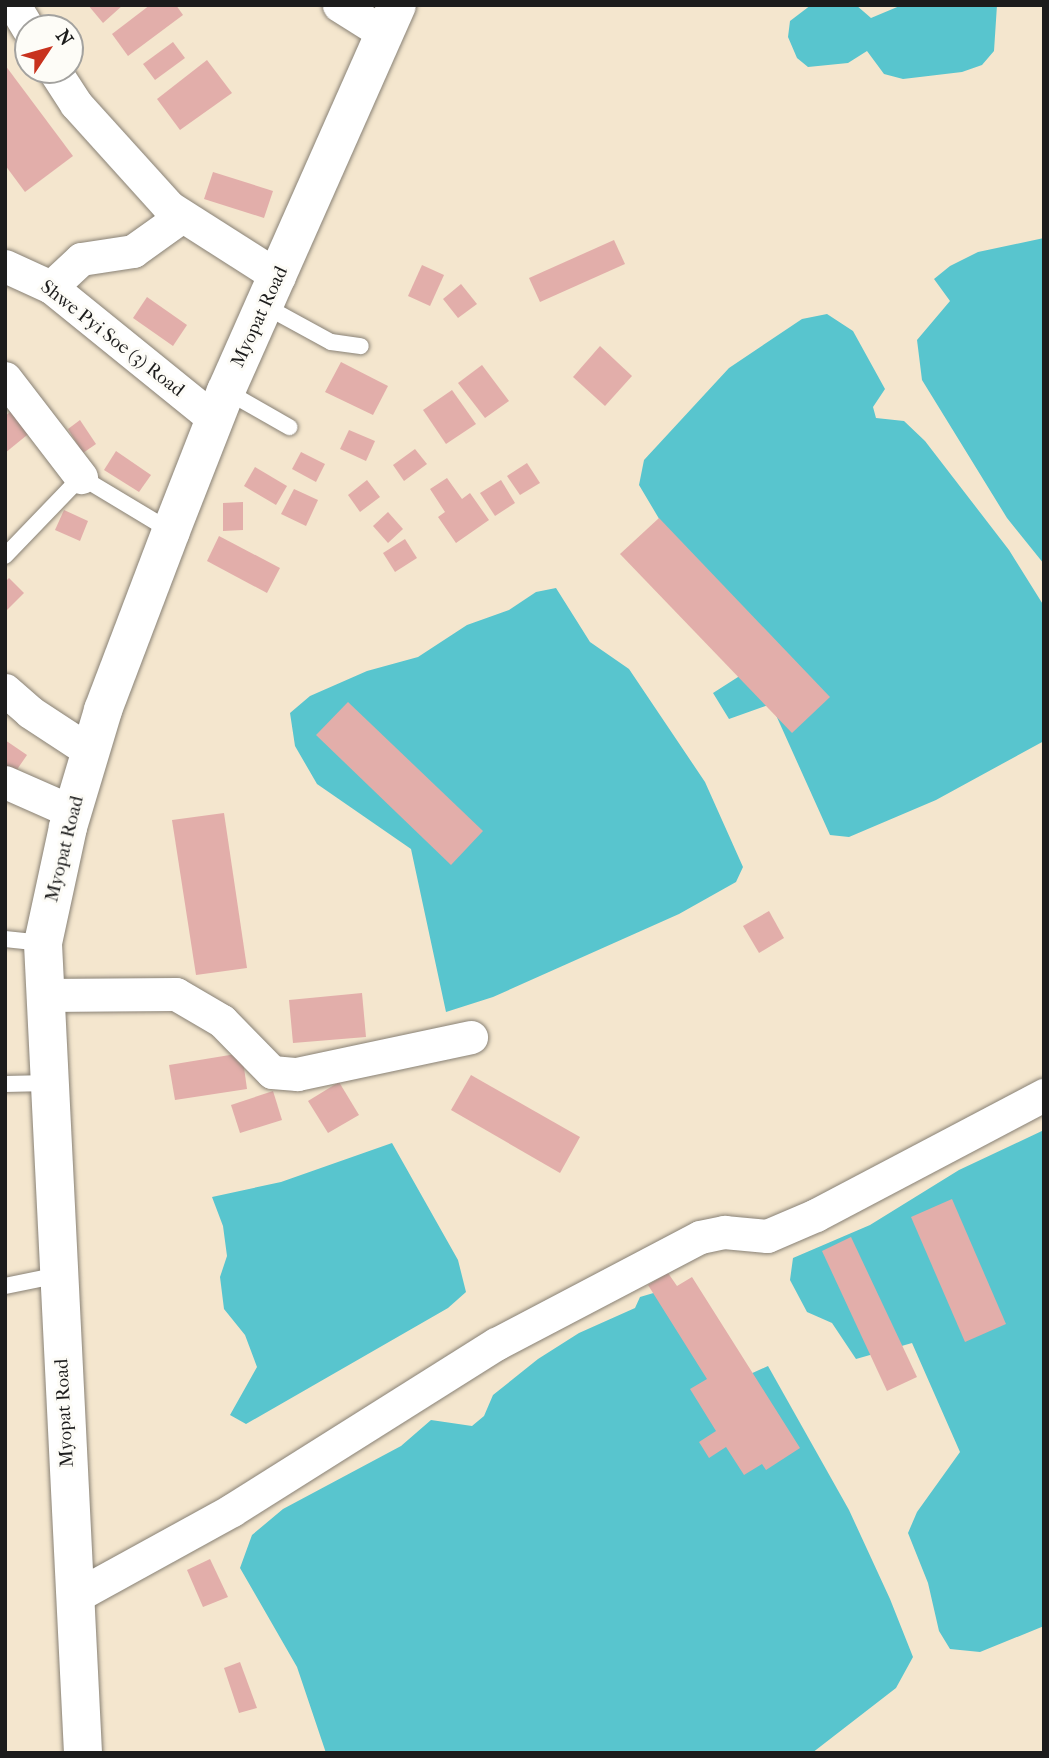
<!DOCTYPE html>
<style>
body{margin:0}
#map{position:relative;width:1049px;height:1758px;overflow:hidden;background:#f4e6ce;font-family:"IM FELL French Canon",serif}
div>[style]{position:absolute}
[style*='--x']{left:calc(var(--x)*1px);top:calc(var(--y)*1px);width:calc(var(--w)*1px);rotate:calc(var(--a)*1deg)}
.water>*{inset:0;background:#58c5ce}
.building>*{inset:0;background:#e2aeaa}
.roads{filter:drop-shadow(0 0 2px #888175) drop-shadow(0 0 2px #888175)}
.lane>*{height:16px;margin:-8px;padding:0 8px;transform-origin:8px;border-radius:8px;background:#fff}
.street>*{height:33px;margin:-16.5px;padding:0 16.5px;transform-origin:16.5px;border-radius:16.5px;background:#fff}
.secondary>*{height:38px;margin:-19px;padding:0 19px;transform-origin:19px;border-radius:19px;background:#fff}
span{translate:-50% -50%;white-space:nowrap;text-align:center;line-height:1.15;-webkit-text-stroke:6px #fdfcf7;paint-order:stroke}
.street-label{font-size:19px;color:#1c1c1c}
.frame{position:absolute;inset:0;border:7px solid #1c1c1c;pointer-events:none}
.north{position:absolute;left:14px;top:14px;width:70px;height:70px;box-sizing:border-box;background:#fdfcf7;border:2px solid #a3a29f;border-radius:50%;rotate:54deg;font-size:19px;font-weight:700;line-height:28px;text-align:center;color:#1c1c1c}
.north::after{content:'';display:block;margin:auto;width:24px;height:32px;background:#c8321e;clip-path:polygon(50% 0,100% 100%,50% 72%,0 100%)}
</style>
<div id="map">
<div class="water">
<div style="clip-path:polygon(811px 5px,856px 5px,871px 18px,902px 5px,997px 5px,994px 51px,982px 65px,962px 72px,903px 79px,884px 74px,867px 51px,848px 63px,808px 67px,797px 58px,788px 37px,790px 21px)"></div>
<div style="clip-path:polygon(1044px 238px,1044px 564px,1007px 518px,922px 380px,917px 340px,950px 301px,934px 279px,950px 266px,978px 252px)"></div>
<div style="clip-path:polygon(827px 314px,853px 331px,885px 389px,873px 407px,876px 418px,904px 421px,925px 441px,1009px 550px,1044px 606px,1044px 741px,936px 800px,849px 837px,830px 835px,771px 704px,729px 719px,713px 693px,749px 670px,639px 485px,644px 460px,729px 368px,802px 319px)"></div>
<div style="clip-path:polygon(556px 588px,590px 642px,629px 669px,705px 782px,743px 867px,736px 882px,679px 914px,493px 997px,446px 1012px,411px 849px,317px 784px,295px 746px,290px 713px,310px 696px,367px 671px,418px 657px,467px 625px,509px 610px,536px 592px)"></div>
<div style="clip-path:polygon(1044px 1130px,1044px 1626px,980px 1652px,950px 1649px,939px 1631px,928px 1583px,908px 1533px,917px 1512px,960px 1452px,912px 1343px,856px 1359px,832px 1323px,807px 1312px,790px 1280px,793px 1258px,870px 1225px,959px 1170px)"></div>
<div style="clip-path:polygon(392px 1143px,458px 1260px,466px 1292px,448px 1308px,246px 1424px,230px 1415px,257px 1367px,245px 1335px,224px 1309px,220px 1277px,227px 1256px,223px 1226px,212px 1197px,281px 1182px)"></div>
<div style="clip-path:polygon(667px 1289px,726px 1385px,768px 1366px,849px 1510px,890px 1599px,913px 1657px,896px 1688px,812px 1753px,326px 1753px,297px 1667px,240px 1568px,252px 1535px,283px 1509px,401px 1446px,431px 1420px,472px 1426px,484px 1416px,493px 1395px,538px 1359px,579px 1333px,635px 1308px,640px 1297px)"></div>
</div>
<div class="building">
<div style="clip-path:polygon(88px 5px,123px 5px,103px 23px)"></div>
<div style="clip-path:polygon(150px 5px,176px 5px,183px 15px,128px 56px,112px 34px)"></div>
<div style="clip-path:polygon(173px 42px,185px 58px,155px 80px,143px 64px)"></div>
<div style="clip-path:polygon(207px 60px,232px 93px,180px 130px,157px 99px)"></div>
<div style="clip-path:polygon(5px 65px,73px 156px,25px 192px,5px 165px)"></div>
<div style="clip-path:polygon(213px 172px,273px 191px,264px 218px,204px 199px)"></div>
<div style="clip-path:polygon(614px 240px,625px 264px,540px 302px,529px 278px)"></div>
<div style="clip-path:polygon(422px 265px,444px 275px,430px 306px,408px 296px)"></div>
<div style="clip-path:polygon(461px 284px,477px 304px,458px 318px,443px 299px)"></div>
<div style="clip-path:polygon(147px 297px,187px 325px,173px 346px,133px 318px)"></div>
<div style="clip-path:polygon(600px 346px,632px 376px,605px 406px,573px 377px)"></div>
<div style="clip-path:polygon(341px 362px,388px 386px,373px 415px,325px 392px)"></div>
<div style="clip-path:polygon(482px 365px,509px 401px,485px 418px,458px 383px)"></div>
<div style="clip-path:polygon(452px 390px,476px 424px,446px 444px,423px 410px)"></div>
<div style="clip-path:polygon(14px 409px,32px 431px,5px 453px,5px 416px)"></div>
<div style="clip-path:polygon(80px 420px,96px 444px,83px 453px,68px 429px)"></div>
<div style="clip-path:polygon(349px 430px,375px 441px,366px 461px,340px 449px)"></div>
<div style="clip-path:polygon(415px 449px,427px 464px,404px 481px,393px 465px)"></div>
<div style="clip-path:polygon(116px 451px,151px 475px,139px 492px,104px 470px)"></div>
<div style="clip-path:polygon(301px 452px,325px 464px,316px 482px,292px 469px)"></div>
<div style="clip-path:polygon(527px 463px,540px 483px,520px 495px,507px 476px)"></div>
<div style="clip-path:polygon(255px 467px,287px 486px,276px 505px,244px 486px)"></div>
<div style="clip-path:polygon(447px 478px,462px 499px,470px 493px,489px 520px,456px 543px,438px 517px,445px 512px,430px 489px)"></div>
<div style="clip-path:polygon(367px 480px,380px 497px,360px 512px,348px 495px)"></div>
<div style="clip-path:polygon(501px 480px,515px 503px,495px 516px,480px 493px)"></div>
<div style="clip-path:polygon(294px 489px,318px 500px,306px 526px,281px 514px)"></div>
<div style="clip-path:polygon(243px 502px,243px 530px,223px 531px,223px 503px)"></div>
<div style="clip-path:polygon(64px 510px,88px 521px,80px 541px,55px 530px)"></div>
<div style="clip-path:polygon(388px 512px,403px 529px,388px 543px,373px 526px)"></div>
<div style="clip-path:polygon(659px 518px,830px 697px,792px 733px,620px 554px)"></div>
<div style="clip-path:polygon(219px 536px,280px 568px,267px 593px,207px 561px)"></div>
<div style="clip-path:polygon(405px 539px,417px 558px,395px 572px,383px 553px)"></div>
<div style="clip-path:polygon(9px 578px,24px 593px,5px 612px,5px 582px)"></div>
<div style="clip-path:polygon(348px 702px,483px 831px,451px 865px,316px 735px)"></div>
<div style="clip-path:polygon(5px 740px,27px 755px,14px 774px,5px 768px)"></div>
<div style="clip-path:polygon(224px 813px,247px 968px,196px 975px,172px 820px)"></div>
<div style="clip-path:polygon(769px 911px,784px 938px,759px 953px,743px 926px)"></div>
<div style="clip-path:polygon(362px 993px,366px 1037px,293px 1043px,289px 1000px)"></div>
<div style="clip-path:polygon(242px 1053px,247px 1089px,175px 1100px,169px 1065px)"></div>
<div style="clip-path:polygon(471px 1075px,580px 1137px,560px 1173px,451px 1110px)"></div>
<div style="clip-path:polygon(339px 1082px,359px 1115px,328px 1133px,308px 1101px)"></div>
<div style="clip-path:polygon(273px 1091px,282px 1120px,240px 1133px,231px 1105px)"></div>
<div style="clip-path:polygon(952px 1199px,1006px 1324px,965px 1342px,911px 1217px)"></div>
<div style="clip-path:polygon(851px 1237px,917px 1377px,887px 1391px,822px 1251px)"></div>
<div style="clip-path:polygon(668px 1273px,677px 1286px,692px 1277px,800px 1448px,766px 1470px,762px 1464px,744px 1475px,726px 1447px,709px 1458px,699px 1442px,716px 1431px,690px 1389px,707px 1379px,648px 1285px)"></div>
<div style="clip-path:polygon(210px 1559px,228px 1597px,203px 1607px,187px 1570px)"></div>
<div style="clip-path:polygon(240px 1662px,257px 1708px,239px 1713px,224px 1668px)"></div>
</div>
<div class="roads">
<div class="lane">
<div style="--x:265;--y:306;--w:75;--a:28.6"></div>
<div style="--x:331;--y:342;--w:30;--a:8"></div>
<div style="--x:226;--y:391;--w:73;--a:29.7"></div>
<div style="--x:5;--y:556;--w:110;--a:-46.1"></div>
<div style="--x:81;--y:477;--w:105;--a:31"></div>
<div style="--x:5;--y:939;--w:38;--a:6"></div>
<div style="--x:5;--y:1084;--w:44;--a:-1.3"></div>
<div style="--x:5;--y:1286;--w:55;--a:-11.5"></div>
</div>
<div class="street">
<div style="--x:14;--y:5;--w:27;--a:59"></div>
<div style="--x:339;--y:5;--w:54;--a:32.2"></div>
<div style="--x:54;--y:70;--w:40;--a:57.1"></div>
<div style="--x:76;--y:104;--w:139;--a:47.9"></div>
<div style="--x:169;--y:207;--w:130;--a:32.5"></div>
<div style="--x:5;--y:266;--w:51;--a:24.5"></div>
<div style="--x:51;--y:287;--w:211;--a:39"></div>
<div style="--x:51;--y:287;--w:41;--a:-43"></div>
<div style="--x:81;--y:259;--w:53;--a:-8.7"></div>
<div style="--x:133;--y:251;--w:60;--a:-35.5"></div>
<div style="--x:5;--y:378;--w:125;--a:52.5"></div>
<div style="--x:5;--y:690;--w:33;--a:41"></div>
<div style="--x:30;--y:712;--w:73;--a:33.3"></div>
<div style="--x:5;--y:782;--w:74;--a:23.8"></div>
<div style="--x:45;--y:995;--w:131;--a:-0.4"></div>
<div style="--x:176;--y:994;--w:53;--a:30.4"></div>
<div style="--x:222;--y:1021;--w:71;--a:45.6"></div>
<div style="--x:272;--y:1072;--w:25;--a:5"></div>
<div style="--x:297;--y:1074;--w:178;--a:-12"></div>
<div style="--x:74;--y:1597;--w:180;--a:-28.8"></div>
<div style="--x:232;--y:1510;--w:312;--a:-32.2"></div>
<div style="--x:496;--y:1344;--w:230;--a:-27.7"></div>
<div style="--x:700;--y:1237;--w:25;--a:-12"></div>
<div style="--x:724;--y:1232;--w:43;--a:5.3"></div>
<div style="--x:767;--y:1236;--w:53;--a:-23.2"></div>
<div style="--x:816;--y:1215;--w:258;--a:-27.8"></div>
</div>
<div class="secondary">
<div style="--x:83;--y:1753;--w:811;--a:-92.83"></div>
<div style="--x:43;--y:943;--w:119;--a:-77.8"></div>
<div style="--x:68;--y:827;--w:122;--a:-73.3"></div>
<div style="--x:103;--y:710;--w:191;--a:-69.2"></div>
<div style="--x:171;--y:531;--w:150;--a:-68.6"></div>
<div style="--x:226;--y:391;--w:422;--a:-66.1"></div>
</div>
</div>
<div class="street-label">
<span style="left:260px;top:317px;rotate:-65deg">Myopat Road</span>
<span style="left:112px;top:339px;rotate:38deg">Shwe Pyi Soe (3) Road</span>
<span style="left:65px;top:849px;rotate:-76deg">Myopat Road</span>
<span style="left:65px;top:1413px;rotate:-93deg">Myopat Road</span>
</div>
<div class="frame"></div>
<div class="north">N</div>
</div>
